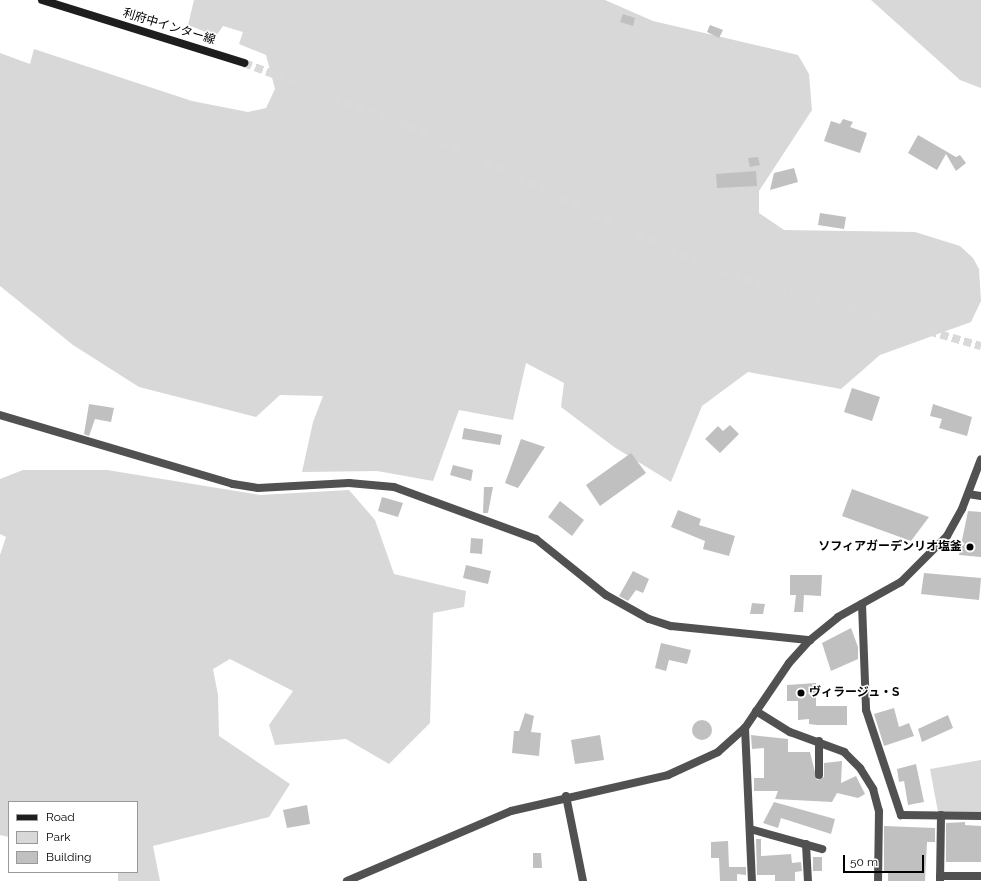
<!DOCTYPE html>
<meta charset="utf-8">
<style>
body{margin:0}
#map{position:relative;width:981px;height:881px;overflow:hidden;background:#fff;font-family:Raleway,"Noto Sans JP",sans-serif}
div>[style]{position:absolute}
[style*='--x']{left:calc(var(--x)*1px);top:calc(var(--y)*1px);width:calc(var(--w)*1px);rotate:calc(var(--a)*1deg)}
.green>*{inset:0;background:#d8d8d8}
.building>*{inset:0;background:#c0c0c0}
.round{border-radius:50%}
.secondary-tunnel>*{height:8px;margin-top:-4px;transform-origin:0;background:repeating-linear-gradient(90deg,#d9d9d9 0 8px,transparent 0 12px)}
.minor>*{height:8px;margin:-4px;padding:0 4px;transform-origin:4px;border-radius:4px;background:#515151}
.tertiary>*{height:8px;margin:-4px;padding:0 4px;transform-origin:4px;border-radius:4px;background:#515151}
.secondary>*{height:8px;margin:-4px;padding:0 4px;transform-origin:4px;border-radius:4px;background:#1e1e1e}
.dots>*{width:11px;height:11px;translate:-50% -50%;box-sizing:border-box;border:2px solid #fff;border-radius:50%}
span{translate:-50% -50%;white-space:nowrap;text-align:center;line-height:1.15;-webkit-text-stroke:3px #fff;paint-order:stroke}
.street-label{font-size:12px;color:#000}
.poi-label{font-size:12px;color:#000;font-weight:700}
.right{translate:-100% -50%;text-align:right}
.left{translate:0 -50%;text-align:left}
.legend{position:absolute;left:8px;top:801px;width:130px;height:72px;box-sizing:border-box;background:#fff;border:1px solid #999;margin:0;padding:5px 7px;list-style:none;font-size:12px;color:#000}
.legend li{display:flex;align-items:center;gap:8px;height:20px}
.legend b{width:20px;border:1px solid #999}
.scale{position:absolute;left:843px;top:855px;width:81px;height:18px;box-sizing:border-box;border:2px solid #000;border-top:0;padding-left:5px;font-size:12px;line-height:14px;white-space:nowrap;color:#000;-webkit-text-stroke:3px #fff;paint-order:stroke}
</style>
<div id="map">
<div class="green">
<div style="clip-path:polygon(194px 0,605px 0,653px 21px,798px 55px,809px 74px,812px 110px,759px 191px,759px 213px,784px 230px,915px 232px,960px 246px,973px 258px,979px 269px,981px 301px,971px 322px,880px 355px,841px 389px,748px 372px,702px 406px,671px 482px,614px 447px,561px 407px,564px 383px,526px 363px,513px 420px,459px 410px,433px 481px,377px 471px,302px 472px,313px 422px,323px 396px,280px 395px,256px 417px,139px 387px,73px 345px,0 286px,0 53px,30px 64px,34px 49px,192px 101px,248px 112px,266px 108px,275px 89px,266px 55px,239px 44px,243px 32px,223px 26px,216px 36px,188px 25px)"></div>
<div style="clip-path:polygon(871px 0,981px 0,981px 88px,960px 80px)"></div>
<div style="clip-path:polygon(23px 470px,107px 470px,260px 495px,349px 490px,375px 520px,394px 574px,466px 591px,464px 607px,433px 613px,430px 723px,389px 764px,346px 739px,275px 745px,269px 725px,293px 691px,230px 659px,213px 669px,218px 695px,219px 736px,290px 784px,269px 817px,153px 846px,160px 881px,118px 881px,118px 872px,137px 872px,137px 802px,9px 802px,9px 837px,0 835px,0 555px,6px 537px,0 534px,0 479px)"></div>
<div style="clip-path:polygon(981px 760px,981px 812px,938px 812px,930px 769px)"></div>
</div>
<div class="building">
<div style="clip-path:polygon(623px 14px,635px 18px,633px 26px,620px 22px)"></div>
<div style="clip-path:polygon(710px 25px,723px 30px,719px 38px,707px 32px)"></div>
<div style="clip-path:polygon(843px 119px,853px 122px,850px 127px,867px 133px,860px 153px,824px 141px,831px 121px,840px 124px)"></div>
<div style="clip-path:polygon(918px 135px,956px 157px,960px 155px,966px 163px,956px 171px,946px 154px,937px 170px,908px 153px)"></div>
<div style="clip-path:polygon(758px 157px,760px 165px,750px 167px,748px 158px)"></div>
<div style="clip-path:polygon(794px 168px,798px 182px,770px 190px,774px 173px)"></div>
<div style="clip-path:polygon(756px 171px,757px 186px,717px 188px,716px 174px)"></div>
<div style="clip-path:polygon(820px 213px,846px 217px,844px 229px,818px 225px)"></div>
<div style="clip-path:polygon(852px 388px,880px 397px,872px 421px,844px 412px)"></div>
<div style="clip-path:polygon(89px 404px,114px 408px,111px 422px,95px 419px,89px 436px,84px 434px)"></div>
<div style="clip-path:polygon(933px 404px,972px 417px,967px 436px,939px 428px,942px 419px,930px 416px)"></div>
<div style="clip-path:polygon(730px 425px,739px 434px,720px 453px,705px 439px,718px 426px,723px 431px)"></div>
<div style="clip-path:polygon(464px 428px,502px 435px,500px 445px,462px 439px)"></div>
<div style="clip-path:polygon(521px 439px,545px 447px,518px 488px,505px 483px)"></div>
<div style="clip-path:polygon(631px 453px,646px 473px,600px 506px,586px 485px)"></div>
<div style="clip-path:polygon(453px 465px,473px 470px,471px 481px,450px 475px)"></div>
<div style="clip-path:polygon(484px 487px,493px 487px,488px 513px,483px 513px)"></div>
<div style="clip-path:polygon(852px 489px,929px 517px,911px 541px,842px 516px)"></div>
<div style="clip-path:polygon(382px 497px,403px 503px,398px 517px,378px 511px)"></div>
<div style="clip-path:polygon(560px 501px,584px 520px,572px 536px,548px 517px)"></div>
<div style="clip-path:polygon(678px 510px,701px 519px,699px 525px,735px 536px,729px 556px,703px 549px,705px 541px,671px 527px)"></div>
<div style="clip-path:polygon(968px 511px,981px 512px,981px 557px,959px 555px)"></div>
<div style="clip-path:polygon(471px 538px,483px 539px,482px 554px,470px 553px)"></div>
<div style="clip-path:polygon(466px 565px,491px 571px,488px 584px,463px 578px)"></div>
<div style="clip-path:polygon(633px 571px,649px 579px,643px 593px,636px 590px,628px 601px,619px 596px)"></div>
<div style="clip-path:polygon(924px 573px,981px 578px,979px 600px,921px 594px)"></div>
<div style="clip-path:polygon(790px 575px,822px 575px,821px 596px,804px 595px,803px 612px,794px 612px,796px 595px,790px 595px)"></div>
<div style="clip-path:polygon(752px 603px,765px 604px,763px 614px,750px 614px)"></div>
<div style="clip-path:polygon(851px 628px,858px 647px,858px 659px,831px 671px,822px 643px)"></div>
<div style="clip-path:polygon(661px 643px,691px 650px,687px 664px,669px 660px,666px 671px,655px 668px)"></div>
<div style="clip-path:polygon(816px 683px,816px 706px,847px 706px,847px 725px,817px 725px,809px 724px,809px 719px,798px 720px,798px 701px,787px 701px,787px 685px)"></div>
<div style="clip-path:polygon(894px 708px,899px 727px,909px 723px,914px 736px,884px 746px,874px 714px)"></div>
<div style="clip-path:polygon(525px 713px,534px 716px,531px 732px,541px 733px,539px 756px,512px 753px,514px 731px,519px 731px)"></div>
<div style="clip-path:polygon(948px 715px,953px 728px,922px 742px,918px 729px)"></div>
<div class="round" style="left:692px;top:720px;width:20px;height:20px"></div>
<div style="clip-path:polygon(600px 735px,604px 760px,575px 764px,571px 740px)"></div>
<div style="clip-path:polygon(751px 735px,788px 739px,788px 752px,810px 752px,817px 780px,824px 777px,824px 763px,842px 761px,841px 783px,856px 776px,865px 794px,858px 798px,837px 793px,832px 802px,775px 799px,778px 791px,754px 791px,754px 778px,764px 778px,764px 748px,752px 749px)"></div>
<div style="clip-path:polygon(916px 764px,924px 802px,908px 805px,904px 781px,899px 782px,897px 769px)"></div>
<div style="clip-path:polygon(774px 802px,835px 819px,831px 834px,781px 818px,778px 828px,763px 823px)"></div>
<div style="clip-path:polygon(307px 805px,310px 824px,287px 828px,283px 810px)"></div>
<div style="clip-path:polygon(965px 822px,965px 825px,981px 826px,981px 862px,946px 862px,946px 823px)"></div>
<div style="clip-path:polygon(884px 826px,935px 828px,935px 842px,927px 842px,925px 881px,888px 881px,888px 872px,884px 872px)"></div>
<div style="clip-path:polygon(756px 839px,761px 839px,761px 856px,791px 854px,792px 863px,801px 862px,802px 871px,795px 872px,795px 881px,775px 881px,775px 875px,757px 875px)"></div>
<div style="clip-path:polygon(728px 841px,729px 867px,746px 867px,746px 875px,737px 874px,737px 881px,720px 881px,719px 858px,711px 858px,711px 842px)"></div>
<div style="clip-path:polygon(533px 853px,541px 853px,542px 868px,533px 868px)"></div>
<div style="clip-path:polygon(813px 857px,822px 857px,822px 871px,813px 871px)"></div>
</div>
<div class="secondary-tunnel">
<div style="--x:244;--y:63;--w:177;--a:20.9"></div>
<div style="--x:409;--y:126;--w:333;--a:25.3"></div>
<div style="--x:710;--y:268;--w:282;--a:16.1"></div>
</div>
<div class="minor">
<div style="--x:968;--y:494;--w:13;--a:9"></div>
<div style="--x:862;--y:604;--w:106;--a:87.8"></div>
<div style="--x:866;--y:710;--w:111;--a:71.6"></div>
<div style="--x:901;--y:815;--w:80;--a:0.7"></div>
<div style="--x:756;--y:711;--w:40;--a:32"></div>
<div style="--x:790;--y:732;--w:58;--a:20.3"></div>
<div style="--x:844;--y:752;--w:23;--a:45"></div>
<div style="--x:860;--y:768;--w:25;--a:58"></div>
<div style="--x:873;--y:789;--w:23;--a:75"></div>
<div style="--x:879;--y:811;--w:70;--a:90.8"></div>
<div style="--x:745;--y:728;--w:153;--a:87.4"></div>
<div style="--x:819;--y:775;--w:34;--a:-90"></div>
<div style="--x:566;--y:796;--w:87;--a:78.7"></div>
<div style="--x:750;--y:829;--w:75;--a:15.5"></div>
<div style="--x:806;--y:844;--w:37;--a:87"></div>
<div style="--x:940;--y:876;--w:41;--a:0"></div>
<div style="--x:940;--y:881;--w:66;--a:-89.1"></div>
</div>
<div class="tertiary">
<div style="--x:0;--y:415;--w:243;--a:16.5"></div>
<div style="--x:233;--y:484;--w:25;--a:9"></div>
<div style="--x:258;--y:488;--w:91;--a:-3.1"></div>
<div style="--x:349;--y:483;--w:45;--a:5.1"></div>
<div style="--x:394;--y:487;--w:151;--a:20.1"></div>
<div style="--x:536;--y:539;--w:90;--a:38.7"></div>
<div style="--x:606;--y:595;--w:49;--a:29.2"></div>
<div style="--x:649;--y:619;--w:23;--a:18"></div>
<div style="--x:671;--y:626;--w:140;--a:5.8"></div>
<div style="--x:347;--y:881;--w:178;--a:-23.1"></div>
<div style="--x:511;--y:811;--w:161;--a:-12.9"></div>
<div style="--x:668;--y:775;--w:55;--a:-24.7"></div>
<div style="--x:718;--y:752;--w:36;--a:-42"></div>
<div style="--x:745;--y:728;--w:78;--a:-55.9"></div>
<div style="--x:789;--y:663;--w:31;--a:-48"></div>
<div style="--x:810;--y:640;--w:36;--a:-39"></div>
<div style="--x:838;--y:617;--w:72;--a:-29.1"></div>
<div style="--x:901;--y:582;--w:65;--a:-45"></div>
<div style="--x:947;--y:536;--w:31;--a:-61"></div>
<div style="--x:962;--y:509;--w:53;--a:-69.2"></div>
</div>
<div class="secondary">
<div style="--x:42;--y:0;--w:212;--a:17.3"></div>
</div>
<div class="dots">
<div style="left:970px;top:547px;background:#000"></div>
<div style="left:801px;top:693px;background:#000"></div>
</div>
<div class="street-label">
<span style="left:169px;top:27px;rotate:17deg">利府中インター線</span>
</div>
<div class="poi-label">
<span class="right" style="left:962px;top:547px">ソフィアガーデンリオ塩釜</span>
<span class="left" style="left:809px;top:693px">ヴィラージュ・S</span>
</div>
<ul class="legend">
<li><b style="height:5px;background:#1e1e1e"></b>Road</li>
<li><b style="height:11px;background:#d8d8d8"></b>Park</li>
<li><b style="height:11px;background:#c0c0c0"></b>Building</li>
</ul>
<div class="scale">50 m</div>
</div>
